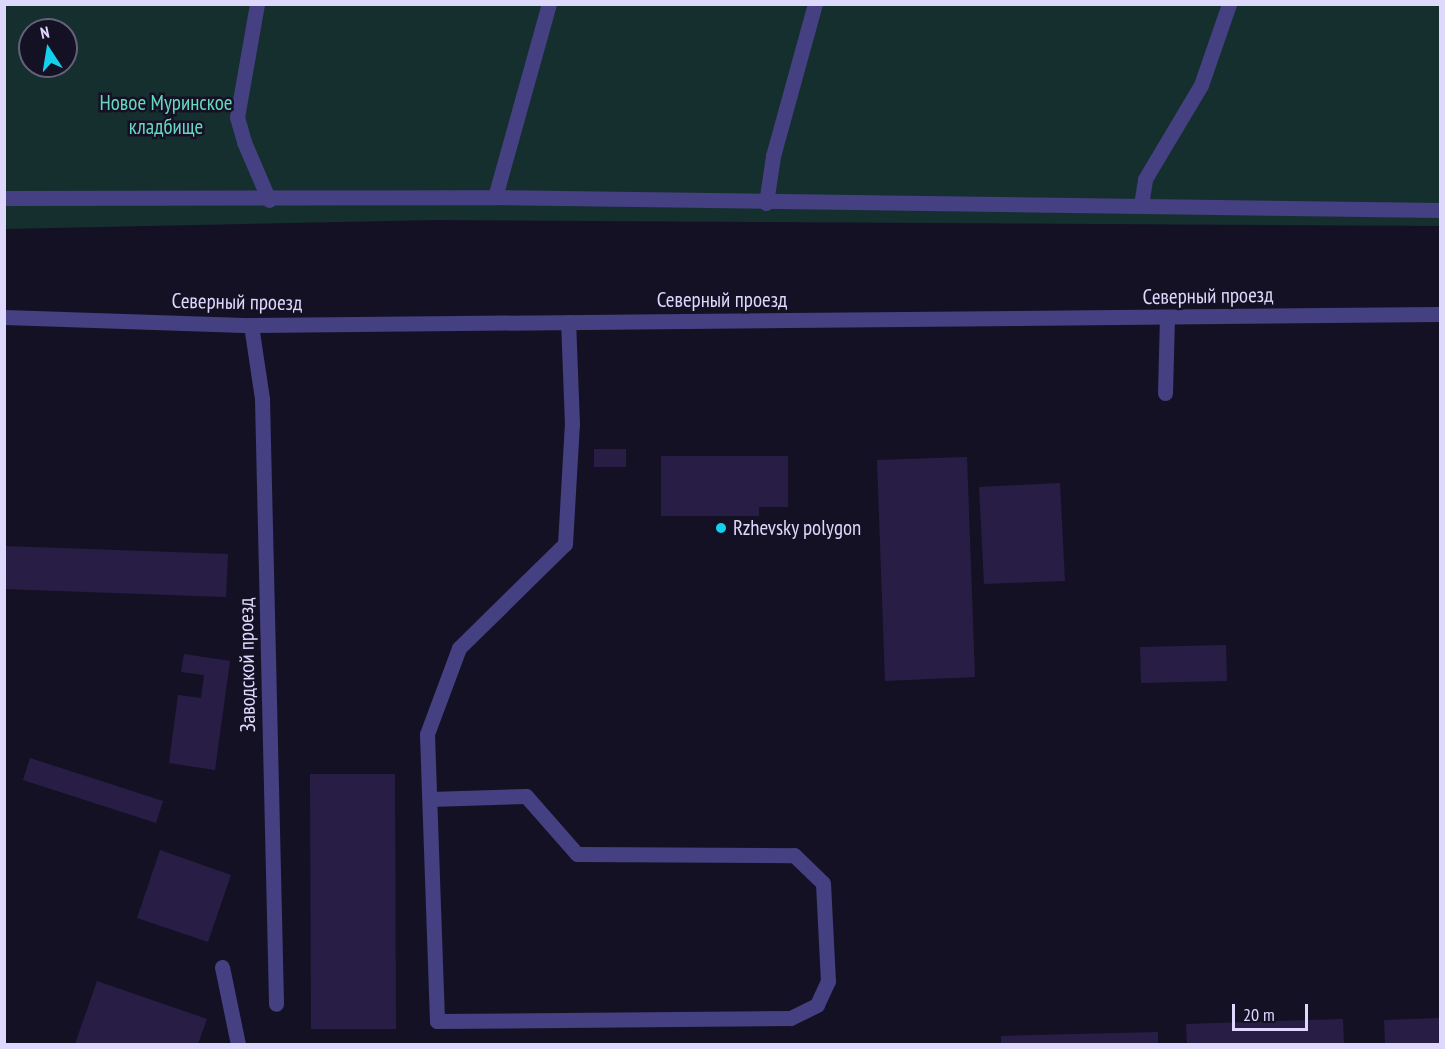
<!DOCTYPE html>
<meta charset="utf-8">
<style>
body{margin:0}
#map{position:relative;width:1445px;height:1049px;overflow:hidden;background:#151125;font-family:"PT Sans Narrow",sans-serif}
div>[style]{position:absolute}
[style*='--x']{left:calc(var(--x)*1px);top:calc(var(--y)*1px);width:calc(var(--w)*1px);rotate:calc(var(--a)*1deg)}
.green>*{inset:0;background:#152f2f}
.building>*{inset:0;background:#281e45}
.minor>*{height:15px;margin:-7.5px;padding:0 7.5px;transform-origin:7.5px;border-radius:7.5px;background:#454081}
.dots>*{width:16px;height:16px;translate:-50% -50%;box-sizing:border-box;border:3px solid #151125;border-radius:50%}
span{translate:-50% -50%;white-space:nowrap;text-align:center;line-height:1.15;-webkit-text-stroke:5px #151125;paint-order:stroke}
.park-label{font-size:21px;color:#69d7c0}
.street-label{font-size:21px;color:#ded8fc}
.poi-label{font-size:21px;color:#ded8fc}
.left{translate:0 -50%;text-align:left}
.frame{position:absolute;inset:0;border:6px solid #ded8fc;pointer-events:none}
.north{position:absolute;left:18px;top:18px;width:60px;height:60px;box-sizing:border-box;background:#151125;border:2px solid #65617b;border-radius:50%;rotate:348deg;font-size:16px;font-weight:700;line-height:24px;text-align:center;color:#ded8fc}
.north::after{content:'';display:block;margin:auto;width:21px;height:27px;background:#13d0ed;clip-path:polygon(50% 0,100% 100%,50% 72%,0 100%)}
.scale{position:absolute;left:1232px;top:1004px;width:76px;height:27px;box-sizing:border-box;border:3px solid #ded8fc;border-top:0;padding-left:8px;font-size:18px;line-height:21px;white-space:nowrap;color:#ded8fc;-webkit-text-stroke:4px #151125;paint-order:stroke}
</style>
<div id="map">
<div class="green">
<div style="clip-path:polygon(evenodd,4px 5px,1440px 5px,1440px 226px,437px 220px,5px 229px,4px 5px,30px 30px,66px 30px,66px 66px,30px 66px,30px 30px)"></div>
</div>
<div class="building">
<div style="clip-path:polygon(594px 449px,626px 449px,626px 467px,594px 467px)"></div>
<div style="clip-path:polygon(661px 456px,788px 456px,788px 507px,759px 507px,759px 516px,661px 516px)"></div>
<div style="clip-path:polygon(967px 457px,975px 677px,885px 681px,877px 460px)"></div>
<div style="clip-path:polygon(1060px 483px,1065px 581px,984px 584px,979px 487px)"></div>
<div style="clip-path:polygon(4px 546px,228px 554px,226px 597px,4px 589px)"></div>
<div style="clip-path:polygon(1226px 645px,1227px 681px,1141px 683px,1140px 647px)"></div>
<div style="clip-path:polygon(184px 654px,230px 661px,215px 770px,169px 763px,178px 695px,201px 698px,204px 675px,181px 672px)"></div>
<div style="clip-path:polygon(30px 758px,163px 801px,156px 823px,23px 780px)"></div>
<div style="clip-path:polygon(310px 774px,395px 774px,396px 1029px,311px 1029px)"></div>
<div style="clip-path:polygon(160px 850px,231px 875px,208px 942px,137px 918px)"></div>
<div style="clip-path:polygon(97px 981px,207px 1019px,198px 1044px,75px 1044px)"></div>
<div style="clip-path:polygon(1440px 1018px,1440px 1044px,1385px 1044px,1384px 1020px)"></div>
<div style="clip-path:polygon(1343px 1019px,1344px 1044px,1187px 1044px,1186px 1024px)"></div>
<div style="clip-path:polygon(1158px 1032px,1158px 1044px,1001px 1044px,1001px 1036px)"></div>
</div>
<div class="minor">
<div style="--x:257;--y:4;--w:115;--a:100"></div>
<div style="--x:237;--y:117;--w:26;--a:74"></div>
<div style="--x:244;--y:142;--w:63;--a:66.7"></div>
<div style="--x:495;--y:197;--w:200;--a:-74.4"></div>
<div style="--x:4;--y:198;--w:491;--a:-0.1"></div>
<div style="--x:495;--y:197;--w:945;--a:0.79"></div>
<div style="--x:766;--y:203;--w:48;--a:-81.5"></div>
<div style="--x:773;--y:156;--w:158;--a:-74.6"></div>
<div style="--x:1141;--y:205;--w:26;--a:-81"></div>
<div style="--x:1145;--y:179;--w:109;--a:-59.2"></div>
<div style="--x:1201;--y:85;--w:86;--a:-70.9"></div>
<div style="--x:4;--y:317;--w:247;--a:1.9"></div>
<div style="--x:251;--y:325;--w:1189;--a:-0.53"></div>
<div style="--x:251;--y:325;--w:75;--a:81.5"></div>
<div style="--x:262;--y:399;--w:605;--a:88.67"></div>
<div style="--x:1165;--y:393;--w:75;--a:-88.5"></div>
<div style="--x:430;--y:799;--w:96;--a:-1.8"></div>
<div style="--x:526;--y:796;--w:77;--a:48.7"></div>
<div style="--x:577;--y:854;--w:217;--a:0.3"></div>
<div style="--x:794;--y:855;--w:40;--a:44"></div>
<div style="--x:823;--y:883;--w:98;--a:87.1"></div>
<div style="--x:828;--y:981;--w:26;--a:115"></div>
<div style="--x:817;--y:1005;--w:30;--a:154"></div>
<div style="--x:790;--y:1018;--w:353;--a:179.5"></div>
<div style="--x:437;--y:1021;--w:287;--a:-92"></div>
<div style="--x:427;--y:734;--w:92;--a:-69.6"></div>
<div style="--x:459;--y:648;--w:148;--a:-44.5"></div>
<div style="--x:565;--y:544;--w:120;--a:-86.7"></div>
<div style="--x:572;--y:424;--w:102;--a:-92.2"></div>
<div style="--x:222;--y:967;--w:79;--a:78.3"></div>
</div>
<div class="dots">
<div style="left:721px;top:528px;background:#13d0ed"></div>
</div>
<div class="park-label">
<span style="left:166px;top:115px">Новое Муринское<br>кладбище</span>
</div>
<div class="street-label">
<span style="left:1208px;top:296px;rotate:-1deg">Северный проезд</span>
<span style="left:722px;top:300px">Северный проезд</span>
<span style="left:237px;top:302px;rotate:1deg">Северный проезд</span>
<span style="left:247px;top:665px;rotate:-91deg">Заводской проезд</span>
</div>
<div class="poi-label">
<span class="left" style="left:733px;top:528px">Rzhevsky polygon</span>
</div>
<div class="frame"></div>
<div class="north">N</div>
<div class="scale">20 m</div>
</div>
